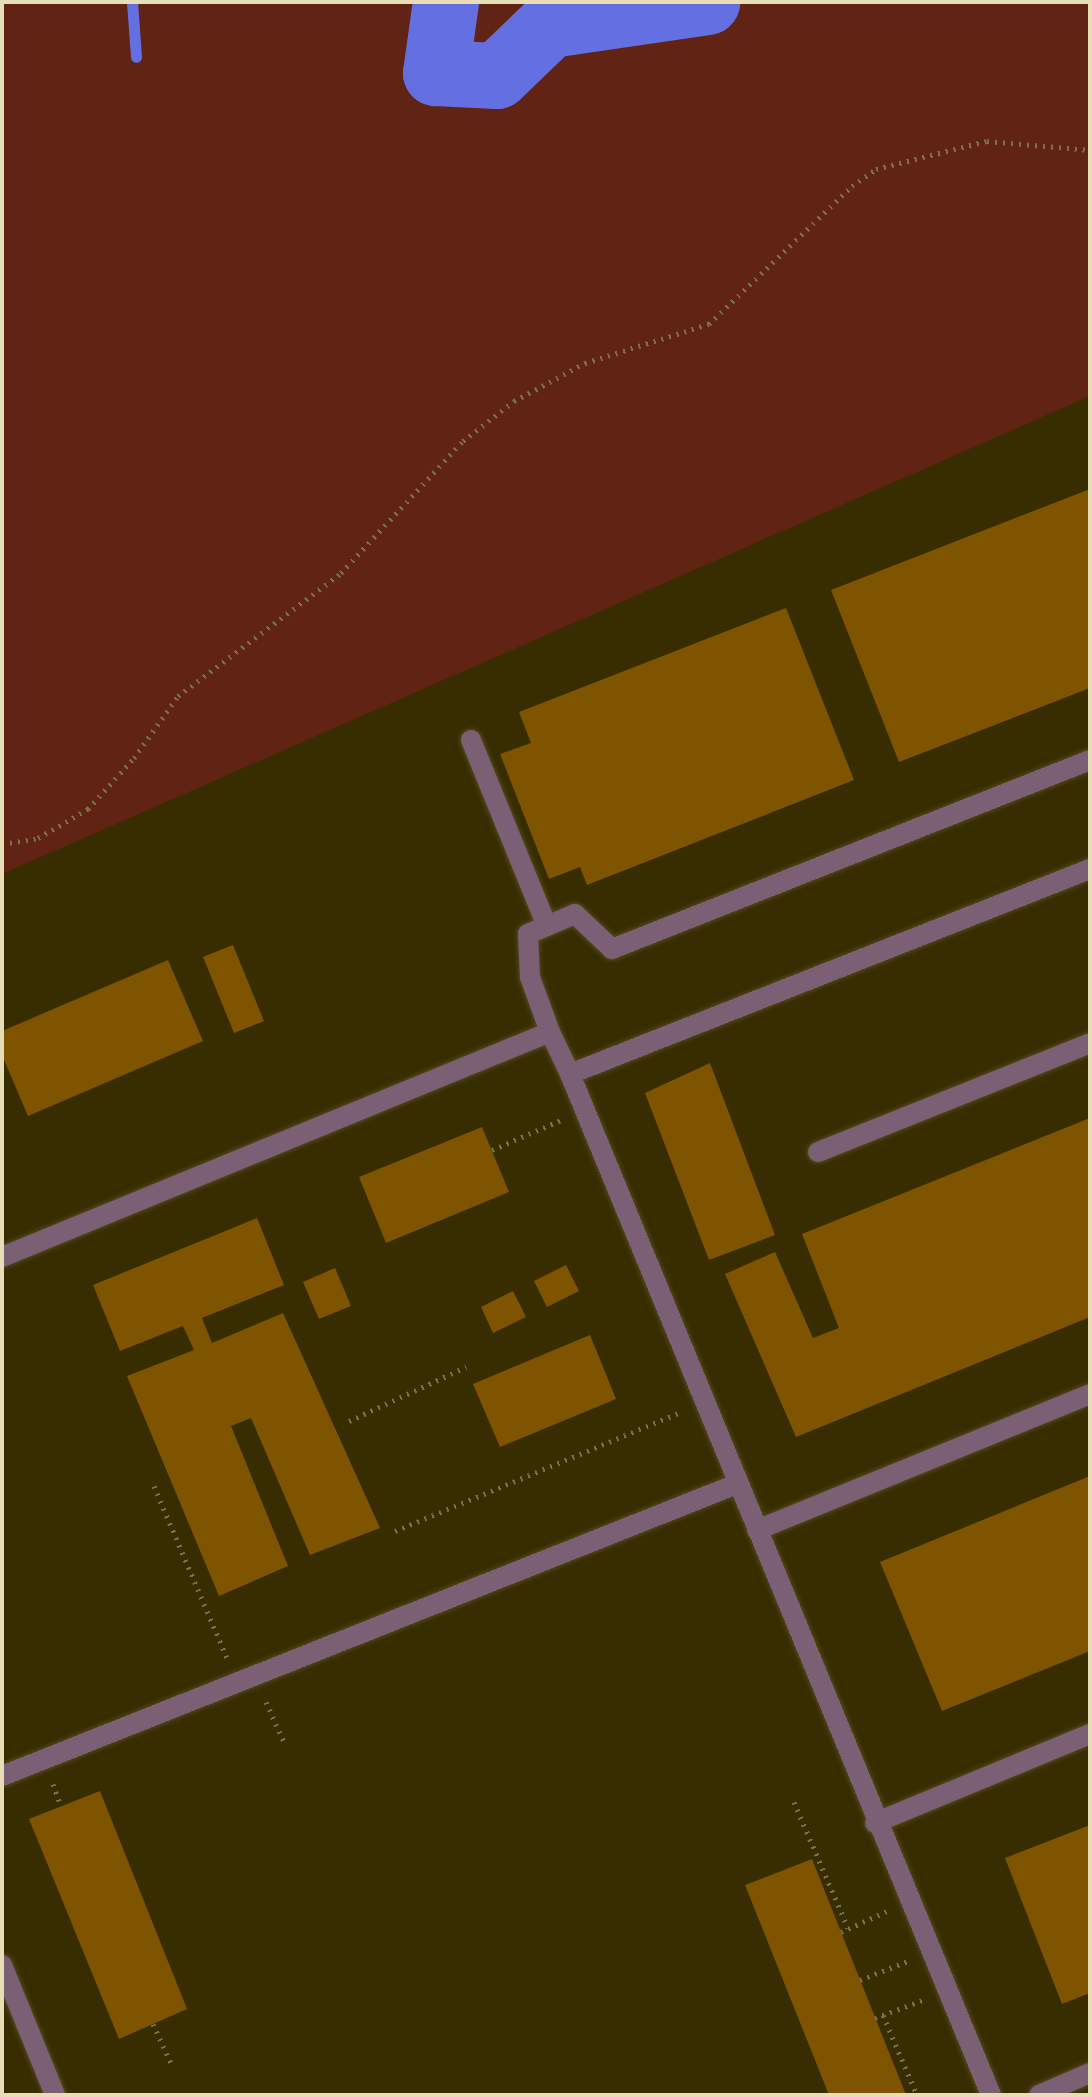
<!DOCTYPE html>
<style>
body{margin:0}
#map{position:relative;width:1092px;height:2097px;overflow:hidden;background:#382d00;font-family:Merriweather,serif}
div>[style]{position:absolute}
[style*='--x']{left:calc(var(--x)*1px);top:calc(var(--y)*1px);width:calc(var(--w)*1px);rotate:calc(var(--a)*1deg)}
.green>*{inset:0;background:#612313}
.stream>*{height:11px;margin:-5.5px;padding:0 5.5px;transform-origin:5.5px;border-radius:5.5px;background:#6470e1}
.river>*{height:66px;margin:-33px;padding:0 33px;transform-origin:33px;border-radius:33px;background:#6470e1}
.building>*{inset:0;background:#7f5400}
.path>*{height:5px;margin-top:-2.5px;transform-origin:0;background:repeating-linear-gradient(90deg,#7c7146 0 2px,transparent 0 8px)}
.roads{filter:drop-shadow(0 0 2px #54491d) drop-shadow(0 0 2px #54491d)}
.minor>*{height:20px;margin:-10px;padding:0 10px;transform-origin:10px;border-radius:10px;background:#7b5f74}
span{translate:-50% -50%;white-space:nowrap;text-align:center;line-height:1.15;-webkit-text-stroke:6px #382d00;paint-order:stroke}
.frame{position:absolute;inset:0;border:4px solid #e7ddb6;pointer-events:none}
</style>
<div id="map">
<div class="green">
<div style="clip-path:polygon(2px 2px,1090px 2px,1090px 396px,2px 874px)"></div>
</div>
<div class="stream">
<div style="--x:132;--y:2;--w:55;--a:85.8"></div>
</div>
<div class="river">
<div style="--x:446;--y:2;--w:72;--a:98"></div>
<div style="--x:436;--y:73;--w:61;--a:2.8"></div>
<div style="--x:497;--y:76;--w:74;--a:-43.9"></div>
<div style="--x:550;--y:25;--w:159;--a:-8.3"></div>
</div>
<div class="building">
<div style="clip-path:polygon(1090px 489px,1090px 688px,899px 762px,831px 590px)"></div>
<div style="clip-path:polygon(786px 608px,854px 780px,587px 885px,580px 867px,549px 879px,500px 754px,531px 743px,519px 712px)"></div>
<div style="clip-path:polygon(233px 945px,264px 1021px,234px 1033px,203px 957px)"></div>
<div style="clip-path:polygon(168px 960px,203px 1041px,28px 1116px,2px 1055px,2px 1031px)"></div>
<div style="clip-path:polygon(710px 1063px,775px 1235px,709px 1260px,645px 1093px)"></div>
<div style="clip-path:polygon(1090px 1118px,1090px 1317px,796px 1437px,725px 1274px,775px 1252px,813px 1338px,839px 1328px,802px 1234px)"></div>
<div style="clip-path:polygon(482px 1127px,509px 1192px,386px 1243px,359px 1177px)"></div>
<div style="clip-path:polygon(257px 1218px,284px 1285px,202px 1318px,212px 1343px,283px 1313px,380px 1528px,310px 1555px,251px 1418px,231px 1426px,288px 1566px,219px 1596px,127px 1376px,194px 1350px,183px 1326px,120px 1351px,93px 1285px)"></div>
<div style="clip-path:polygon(566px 1265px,579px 1291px,547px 1307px,534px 1281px)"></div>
<div style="clip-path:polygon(335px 1268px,351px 1306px,319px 1319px,303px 1282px)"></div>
<div style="clip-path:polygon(513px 1291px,526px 1317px,493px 1333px,481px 1307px)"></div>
<div style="clip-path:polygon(590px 1335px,616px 1399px,500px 1447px,473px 1384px)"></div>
<div style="clip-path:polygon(1090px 1476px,1090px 1651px,942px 1711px,880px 1562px)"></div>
<div style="clip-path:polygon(100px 1791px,187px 2009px,119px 2039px,29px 1819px)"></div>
<div style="clip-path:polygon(1090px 1825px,1090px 1993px,1062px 2004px,1005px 1858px)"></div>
<div style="clip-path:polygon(812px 1859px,841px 1932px,906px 2095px,829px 2095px,745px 1885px)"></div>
</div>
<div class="path">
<div style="--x:2;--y:844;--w:36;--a:-9"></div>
<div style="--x:38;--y:838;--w:58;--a:-30.1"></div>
<div style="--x:88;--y:809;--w:69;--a:-48"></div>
<div style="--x:134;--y:758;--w:76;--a:-54.6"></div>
<div style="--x:178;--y:696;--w:204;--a:-37"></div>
<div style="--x:341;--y:573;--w:180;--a:-47.3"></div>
<div style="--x:463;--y:441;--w:65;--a:-38.1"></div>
<div style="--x:514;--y:401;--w:81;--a:-28.2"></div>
<div style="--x:585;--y:363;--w:130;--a:-17.5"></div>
<div style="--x:709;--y:324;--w:199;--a:-44"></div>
<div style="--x:852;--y:186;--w:29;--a:-35"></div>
<div style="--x:876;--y:169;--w:114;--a:-14.2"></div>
<div style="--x:987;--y:141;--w:103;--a:5"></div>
<div style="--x:492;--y:1150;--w:75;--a:-23.5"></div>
<div style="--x:349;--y:1421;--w:129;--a:-24.8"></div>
<div style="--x:154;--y:1486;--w:187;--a:67"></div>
<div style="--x:395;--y:1531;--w:307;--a:-22.6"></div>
<div style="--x:266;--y:1702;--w:46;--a:65.7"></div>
<div style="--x:53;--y:1784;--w:23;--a:70"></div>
<div style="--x:794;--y:1802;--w:137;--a:66.8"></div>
<div style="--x:841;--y:1932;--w:51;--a:-24.5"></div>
<div style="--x:860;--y:1980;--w:52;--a:-21.6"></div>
<div style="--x:883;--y:2015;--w:87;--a:67"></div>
<div style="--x:875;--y:2018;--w:51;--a:-20.6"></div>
<div style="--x:153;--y:2024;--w:43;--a:65.2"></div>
</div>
<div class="roads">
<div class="minor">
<div style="--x:471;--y:740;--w:201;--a:67.8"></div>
<div style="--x:550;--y:1032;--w:59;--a:-110"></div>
<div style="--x:530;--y:977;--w:43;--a:-92.7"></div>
<div style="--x:528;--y:934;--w:51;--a:-23.1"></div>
<div style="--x:575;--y:914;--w:51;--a:43.4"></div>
<div style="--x:612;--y:949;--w:514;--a:-21.57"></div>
<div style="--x:818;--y:1152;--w:293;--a:-21.8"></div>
<div style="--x:2;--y:1257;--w:592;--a:-22.32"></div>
<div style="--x:550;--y:1032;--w:47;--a:64.5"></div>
<div style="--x:757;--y:1530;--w:360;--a:-22.2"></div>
<div style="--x:2;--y:1776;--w:791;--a:-21.67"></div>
<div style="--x:875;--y:1823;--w:233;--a:-22.5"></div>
<div style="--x:2;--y:1965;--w:140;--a:67.8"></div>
<div style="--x:991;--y:2095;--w:1104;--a:-112.41"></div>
<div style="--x:570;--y:1074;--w:559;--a:-21.52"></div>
<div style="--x:1039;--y:2095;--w:56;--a:-23.3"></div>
</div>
</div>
<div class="frame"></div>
</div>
